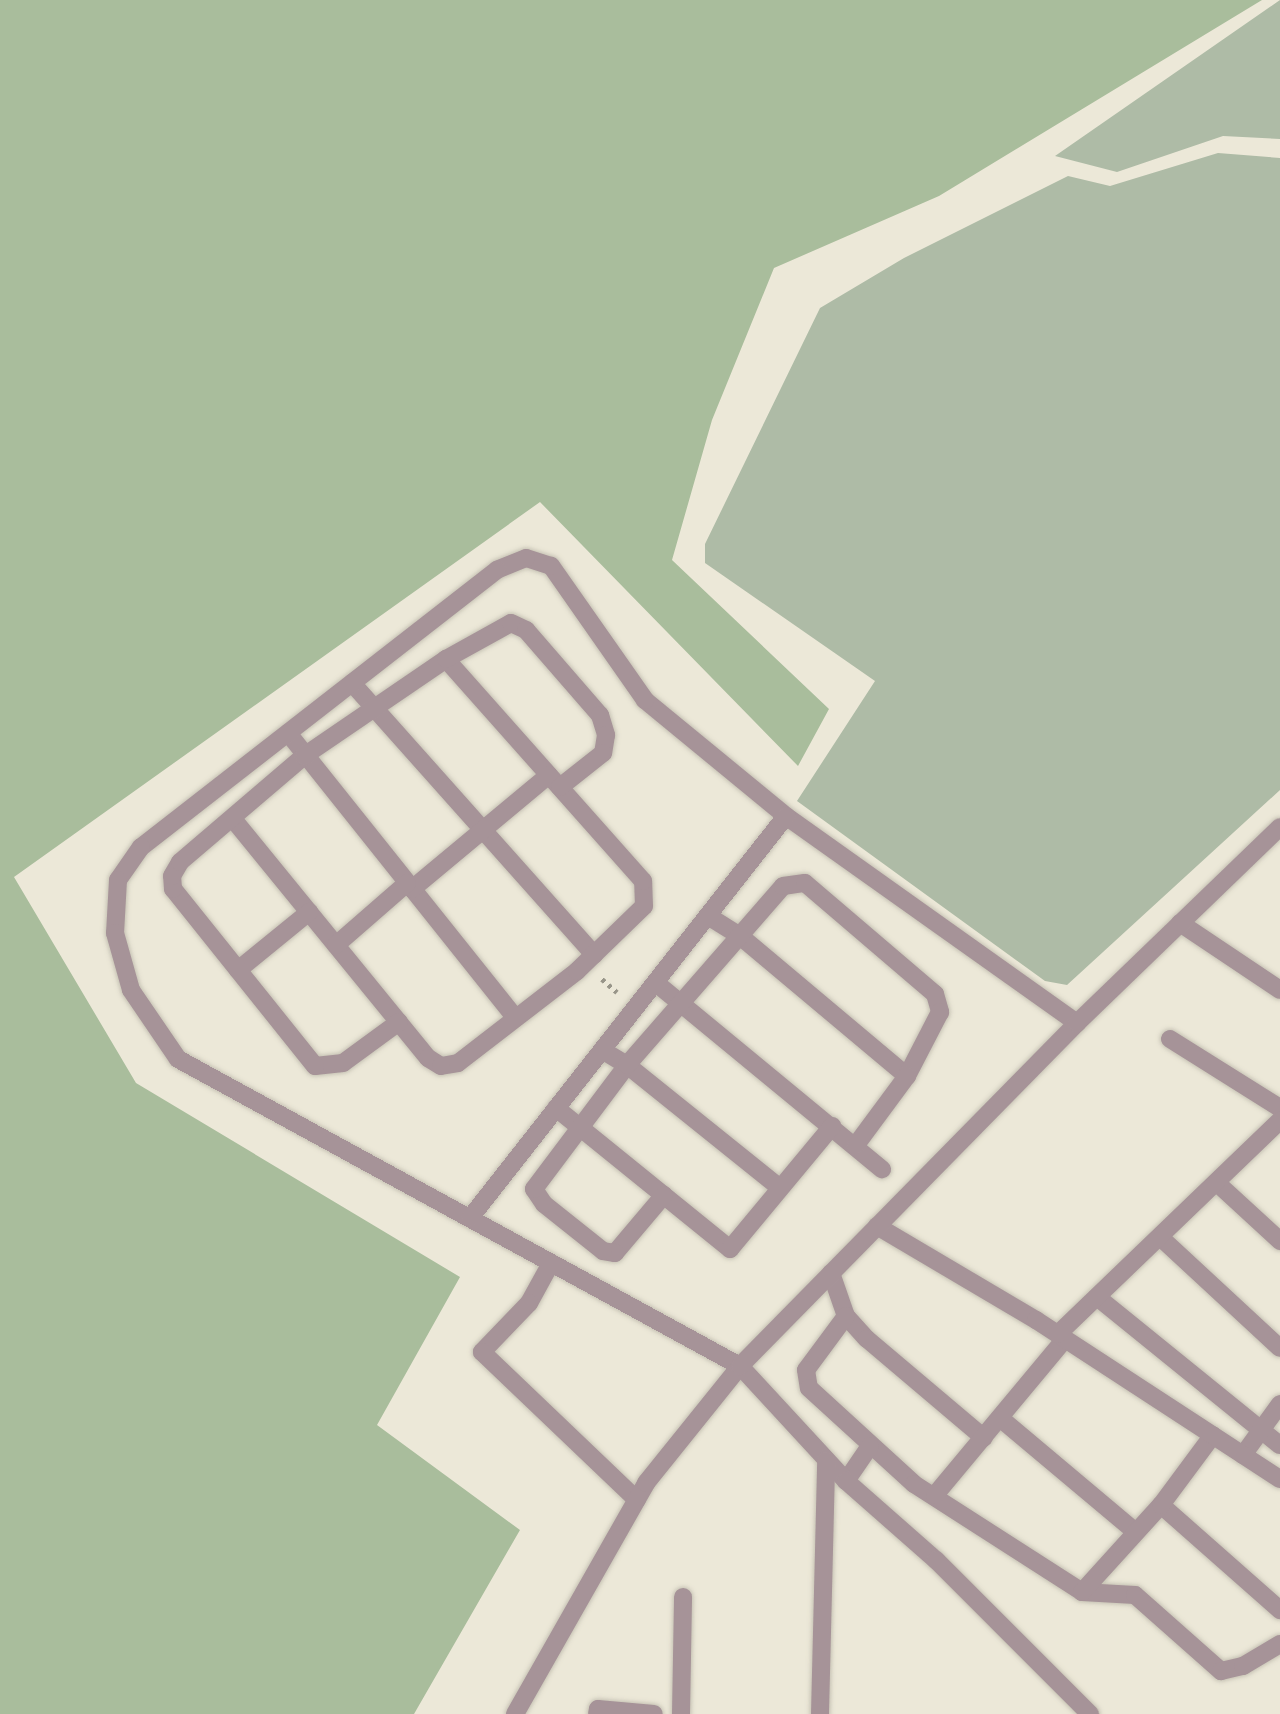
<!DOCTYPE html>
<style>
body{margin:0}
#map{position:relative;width:1280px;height:1714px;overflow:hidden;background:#ece8d8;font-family:"Fira Sans Condensed",sans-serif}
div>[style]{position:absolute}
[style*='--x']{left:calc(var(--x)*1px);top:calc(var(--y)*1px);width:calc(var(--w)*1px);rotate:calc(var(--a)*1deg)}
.green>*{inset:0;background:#aebba6}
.forest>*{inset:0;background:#a9bd9c}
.path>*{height:4.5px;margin-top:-2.25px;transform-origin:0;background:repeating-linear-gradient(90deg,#989589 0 3.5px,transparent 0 8.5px)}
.roads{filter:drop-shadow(0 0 2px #c7c3b5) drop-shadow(0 0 2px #c7c3b5)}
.service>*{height:18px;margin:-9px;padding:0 9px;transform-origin:9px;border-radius:9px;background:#a69398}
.minor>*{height:18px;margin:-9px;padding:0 9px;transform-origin:9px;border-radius:9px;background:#a69398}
span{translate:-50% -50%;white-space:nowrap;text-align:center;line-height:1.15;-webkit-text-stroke:7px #f9f6e5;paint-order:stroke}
</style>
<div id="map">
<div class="green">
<div style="clip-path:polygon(1280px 0,1280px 139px,1223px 136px,1117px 172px,1055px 156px)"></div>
<div style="clip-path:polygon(1218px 153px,1280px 158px,1280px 790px,1067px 985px,1045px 981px,797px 801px,875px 681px,705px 563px,705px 544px,820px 308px,904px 258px,1068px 176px,1110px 186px)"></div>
</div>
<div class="forest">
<div style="clip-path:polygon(0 0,1262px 0,939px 196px,774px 268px,712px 420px,672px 560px,829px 709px,798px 766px,540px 502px,14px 877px,136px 1083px,460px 1277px,377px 1425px,520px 1530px,414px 1714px,0 1714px)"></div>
</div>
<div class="path">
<div style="--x:602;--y:979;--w:20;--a:41"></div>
</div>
<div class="roads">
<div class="service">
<div style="--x:352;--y:683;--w:364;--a:48.3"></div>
<div style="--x:288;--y:733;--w:362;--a:51.4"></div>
<div style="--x:233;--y:819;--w:308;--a:50.8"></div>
<div style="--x:428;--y:1058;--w:15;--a:32"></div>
<div style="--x:441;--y:1066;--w:17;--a:-10"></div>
<div style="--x:458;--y:1063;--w:150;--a:-37.7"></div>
<div style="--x:577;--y:971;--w:93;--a:-44.1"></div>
<div style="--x:644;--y:906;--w:25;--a:-92"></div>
<div style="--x:643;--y:881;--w:297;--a:-131.6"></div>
<div style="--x:412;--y:889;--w:178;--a:-39.8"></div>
<div style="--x:708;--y:916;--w:38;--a:32"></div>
<div style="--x:740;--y:936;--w:218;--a:40"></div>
<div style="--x:336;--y:945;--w:94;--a:-41.1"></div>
<div style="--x:238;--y:970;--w:92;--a:-39.2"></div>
<div style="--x:656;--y:983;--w:293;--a:39.5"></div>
<div style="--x:399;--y:1022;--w:69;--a:143.8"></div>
<div style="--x:343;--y:1063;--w:28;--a:174"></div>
<div style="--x:315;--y:1066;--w:227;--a:-128.7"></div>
<div style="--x:173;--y:889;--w:13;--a:-94"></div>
<div style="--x:172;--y:876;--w:16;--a:-60"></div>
<div style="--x:180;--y:862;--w:163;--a:-40.5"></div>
<div style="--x:304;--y:756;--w:172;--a:-34.3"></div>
<div style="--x:446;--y:659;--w:74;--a:-29"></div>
<div style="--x:511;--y:623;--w:17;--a:25"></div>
<div style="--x:526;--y:630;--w:113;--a:49"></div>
<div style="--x:600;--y:715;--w:21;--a:73"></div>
<div style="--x:606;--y:735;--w:18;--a:99"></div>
<div style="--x:603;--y:753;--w:55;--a:141.7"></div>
<div style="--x:1170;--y:1039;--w:130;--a:32.1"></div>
<div style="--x:602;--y:1050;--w:29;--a:31"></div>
<div style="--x:627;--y:1065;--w:196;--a:38.8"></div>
<div style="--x:556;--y:1108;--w:224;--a:39"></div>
<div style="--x:730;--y:1249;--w:160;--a:-50.3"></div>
<div style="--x:1217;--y:1183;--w:86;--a:42.6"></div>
<div style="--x:664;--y:1195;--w:76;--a:130.2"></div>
<div style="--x:615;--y:1253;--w:12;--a:-171"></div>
<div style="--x:603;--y:1251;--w:75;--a:-141.5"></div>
<div style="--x:544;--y:1204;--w:18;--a:-124"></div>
<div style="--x:534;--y:1189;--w:155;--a:-53.1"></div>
<div style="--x:627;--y:1065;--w:237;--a:-48.9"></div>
<div style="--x:783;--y:886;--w:22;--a:-8"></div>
<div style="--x:805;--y:883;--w:171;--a:40.5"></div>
<div style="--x:935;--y:994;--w:19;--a:74"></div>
<div style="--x:940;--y:1012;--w:72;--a:117.3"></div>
<div style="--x:907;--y:1076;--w:86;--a:126.5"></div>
<div style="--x:1160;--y:1237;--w:163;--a:42.8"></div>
<div style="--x:551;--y:1263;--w:46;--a:118.8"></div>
<div style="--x:529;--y:1303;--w:68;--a:133.8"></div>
<div style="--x:482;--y:1352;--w:214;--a:43.7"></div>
<div style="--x:831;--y:1273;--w:46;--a:70.8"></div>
<div style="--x:846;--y:1316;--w:31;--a:48"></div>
<div style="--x:867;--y:1339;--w:153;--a:40.2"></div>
<div style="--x:1097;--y:1297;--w:235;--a:39"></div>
<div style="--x:846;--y:1316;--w:67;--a:126.5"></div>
<div style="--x:806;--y:1370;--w:18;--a:81"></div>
<div style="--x:809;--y:1388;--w:142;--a:42.4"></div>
<div style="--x:914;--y:1484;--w:200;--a:32.7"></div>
<div style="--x:1082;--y:1592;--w:53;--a:3.2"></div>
<div style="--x:1135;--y:1595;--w:115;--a:41.5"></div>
<div style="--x:1221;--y:1671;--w:23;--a:-13"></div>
<div style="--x:1243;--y:1666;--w:43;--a:-30.7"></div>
<div style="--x:1000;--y:1418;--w:177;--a:40"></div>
<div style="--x:1243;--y:1455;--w:63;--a:-54"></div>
<div style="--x:846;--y:1481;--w:42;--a:-55.6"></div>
<div style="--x:935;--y:1495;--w:203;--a:-50.2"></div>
<div style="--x:1161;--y:1505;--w:159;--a:41.4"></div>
<div style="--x:1082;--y:1592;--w:118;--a:-47.8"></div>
<div style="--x:1161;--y:1505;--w:87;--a:-53.4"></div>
<div style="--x:597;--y:1714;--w:5;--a:-79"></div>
<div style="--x:598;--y:1709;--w:56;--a:5.1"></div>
<div style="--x:681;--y:1714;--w:117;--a:-89"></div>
</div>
<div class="minor">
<div style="--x:1180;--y:923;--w:120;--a:33.8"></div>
<div style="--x:1077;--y:1023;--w:357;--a:-144.6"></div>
<div style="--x:786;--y:816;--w:183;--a:-140.6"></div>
<div style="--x:645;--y:700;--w:164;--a:-125"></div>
<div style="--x:551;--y:566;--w:26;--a:-162"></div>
<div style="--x:526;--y:558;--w:31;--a:158"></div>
<div style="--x:497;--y:570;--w:451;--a:142.1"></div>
<div style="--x:141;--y:847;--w:40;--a:124.9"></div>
<div style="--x:118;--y:880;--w:53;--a:93.2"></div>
<div style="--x:115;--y:933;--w:59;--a:74.3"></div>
<div style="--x:131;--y:990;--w:83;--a:55.7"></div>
<div style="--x:178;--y:1059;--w:640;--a:28.65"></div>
<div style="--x:740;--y:1366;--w:156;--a:47.3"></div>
<div style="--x:846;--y:1481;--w:120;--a:41.3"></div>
<div style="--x:936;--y:1560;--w:218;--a:45"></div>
<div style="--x:470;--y:1218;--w:511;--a:-51.83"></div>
<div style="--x:877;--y:1226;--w:185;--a:30.6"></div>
<div style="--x:1036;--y:1320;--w:291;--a:33.1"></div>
<div style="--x:1058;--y:1334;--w:308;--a:-43.9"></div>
<div style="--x:515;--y:1714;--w:266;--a:-60.4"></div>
<div style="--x:646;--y:1483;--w:150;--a:-51.2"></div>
<div style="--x:740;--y:1366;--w:481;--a:-45.5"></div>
<div style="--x:1077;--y:1023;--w:282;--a:-44"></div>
<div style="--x:820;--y:1714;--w:254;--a:-88.6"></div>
</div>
</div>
</div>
